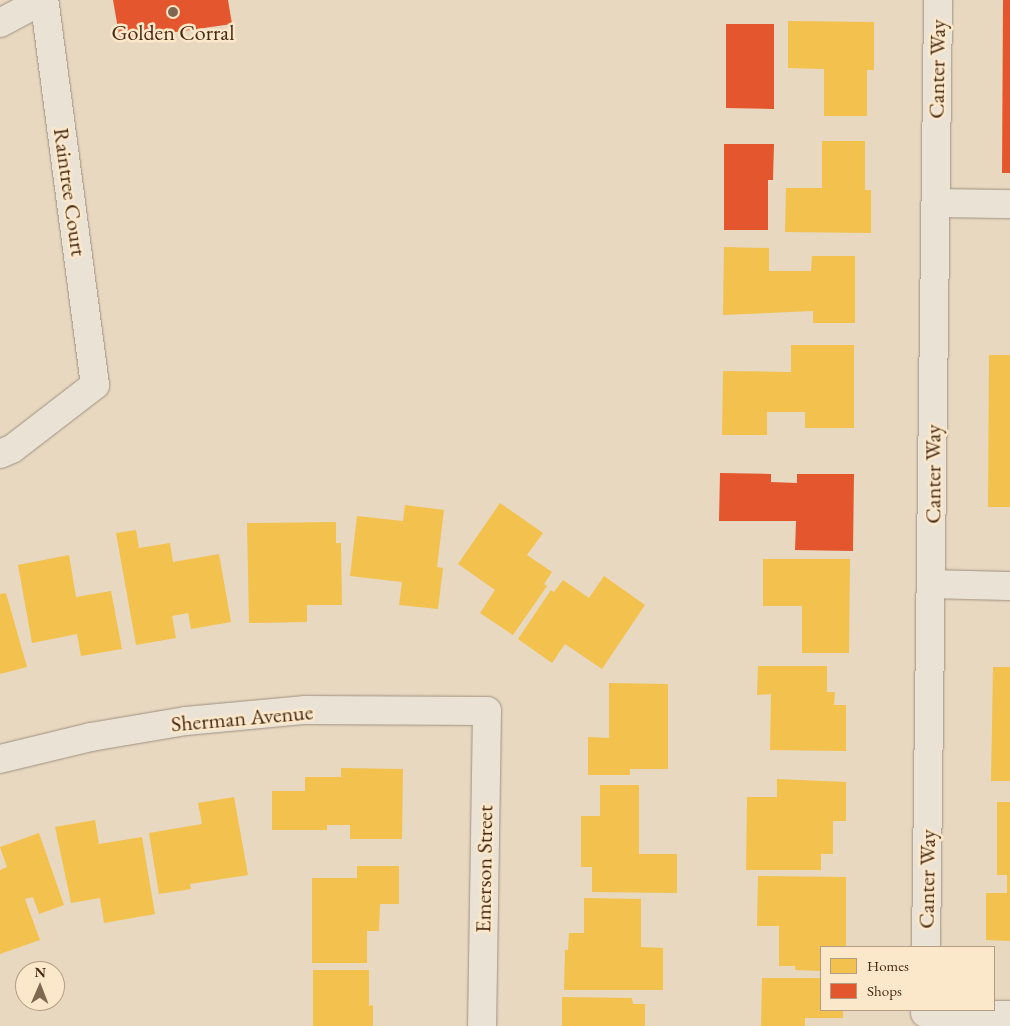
<!DOCTYPE html>
<style>
body{margin:0}
#map{position:relative;width:1010px;height:1026px;overflow:hidden;background:#e8d8bf;font-family:"EB Garamond",serif}
div>[style]{position:absolute}
[style*='--x']{left:calc(var(--x)*1px);top:calc(var(--y)*1px);width:calc(var(--w)*1px);rotate:calc(var(--a)*1deg)}
.homes>*{inset:0;background:#f2c14e}
.shops>*{inset:0;background:#e4572e}
.roads{filter:drop-shadow(0 0 1px #9e9180) drop-shadow(0 0 1px #9e9180)}
.minor>*{height:28px;margin:-14px;padding:0 14px;transform-origin:14px;border-radius:14px;background:#ebe2d6}
.dots>*{width:14px;height:14px;translate:-50% -50%;box-sizing:border-box;border:2px solid #fbe8ca;border-radius:50%}
span{translate:-50% -50%;white-space:nowrap;text-align:center;line-height:1.15;-webkit-text-stroke:5px #fbe8ca;paint-order:stroke}
.poi-label{font-size:22px;color:#482a13}
.street-label{font-size:22px;color:#482a13}
.legend{position:absolute;left:820px;top:946px;width:175px;height:65px;box-sizing:border-box;background:#fbe8ca;border:1px solid #b39c81;margin:0;padding:6px 9px;list-style:none;font-size:15px;color:#482a13}
.legend li{display:flex;align-items:center;gap:10px;height:25px}
.legend b{width:25px;border:1px solid #b39c81}
.north{position:absolute;left:15px;top:961px;width:50px;height:50px;box-sizing:border-box;background:#fbe8ca;border:1px solid #b39c81;border-radius:50%;rotate:1deg;font-size:14px;font-weight:700;line-height:20px;text-align:center;color:#482a13}
.north::after{content:'';display:block;margin:auto;width:18px;height:22px;background:#80674f;clip-path:polygon(50% 0,100% 100%,50% 72%,0 100%)}
</style>
<div id="map">
<div class="homes">
<div style="clip-path:polygon(788px 21px,874px 22px,874px 70px,867px 70px,867px 116px,824px 116px,824px 69px,788px 68px)"></div>
<div style="clip-path:polygon(822px 141px,865px 141px,865px 190px,871px 190px,871px 233px,785px 232px,786px 188px,822px 188px)"></div>
<div style="clip-path:polygon(724px 247px,769px 248px,769px 271px,811px 271px,812px 256px,855px 256px,855px 323px,813px 323px,813px 311px,723px 315px)"></div>
<div style="clip-path:polygon(791px 345px,854px 345px,854px 428px,805px 428px,805px 412px,767px 412px,767px 435px,722px 435px,723px 371px,791px 372px)"></div>
<div style="clip-path:polygon(989px 355px,1010px 355px,1010px 507px,988px 507px)"></div>
<div style="clip-path:polygon(500px 503px,543px 533px,527px 555px,552px 572px,544px 584px,547px 586px,513px 635px,480px 613px,495px 590px,458px 564px)"></div>
<div style="clip-path:polygon(405px 505px,444px 510px,437px 567px,443px 568px,438px 609px,399px 605px,402px 582px,350px 576px,357px 516px,403px 521px)"></div>
<div style="clip-path:polygon(336px 522px,336px 543px,341px 543px,342px 605px,307px 605px,307px 622px,249px 623px,247px 523px)"></div>
<div style="clip-path:polygon(136px 530px,139px 548px,170px 543px,173px 562px,219px 554px,231px 622px,191px 629px,188px 613px,172px 616px,176px 638px,136px 645px,116px 533px)"></div>
<div style="clip-path:polygon(69px 555px,76px 597px,111px 591px,122px 649px,81px 656px,77px 634px,32px 643px,18px 565px)"></div>
<div style="clip-path:polygon(763px 559px,850px 559px,849px 653px,802px 653px,802px 606px,763px 606px)"></div>
<div style="clip-path:polygon(604px 576px,645px 605px,602px 669px,565px 644px,552px 663px,518px 639px,551px 590px,554px 592px,563px 580px,589px 598px)"></div>
<div style="clip-path:polygon(6px 593px,27px 667px,0 674px,0 594px)"></div>
<div style="clip-path:polygon(758px 666px,827px 666px,827px 692px,835px 692px,834px 705px,846px 705px,846px 751px,770px 750px,771px 694px,757px 695px)"></div>
<div style="clip-path:polygon(993px 667px,1010px 667px,1010px 781px,991px 781px)"></div>
<div style="clip-path:polygon(609px 683px,668px 684px,668px 769px,630px 769px,630px 775px,588px 775px,588px 737px,609px 738px)"></div>
<div style="clip-path:polygon(341px 768px,403px 769px,402px 839px,350px 839px,350px 825px,327px 825px,327px 830px,272px 830px,272px 791px,305px 791px,305px 777px,341px 777px)"></div>
<div style="clip-path:polygon(777px 779px,846px 782px,846px 821px,833px 821px,833px 854px,821px 854px,821px 870px,746px 870px,747px 797px,777px 797px)"></div>
<div style="clip-path:polygon(600px 785px,639px 785px,639px 854px,677px 854px,677px 893px,592px 892px,592px 867px,581px 867px,581px 816px,600px 816px)"></div>
<div style="clip-path:polygon(234px 797px,248px 875px,190px 884px,191px 889px,159px 894px,149px 833px,202px 824px,198px 803px)"></div>
<div style="clip-path:polygon(997px 802px,1010px 802px,1010px 941px,986px 940px,986px 893px,1007px 893px,1007px 875px,997px 875px)"></div>
<div style="clip-path:polygon(95px 820px,99px 844px,142px 837px,155px 914px,104px 923px,100px 898px,71px 903px,55px 827px)"></div>
<div style="clip-path:polygon(39px 833px,64px 905px,39px 914px,33px 897px,25px 899px,40px 940px,0 954px,0 870px,7px 867px,0 847px)"></div>
<div style="clip-path:polygon(357px 866px,399px 866px,399px 904px,380px 904px,379px 931px,367px 931px,367px 963px,312px 963px,312px 878px,357px 878px)"></div>
<div style="clip-path:polygon(758px 876px,846px 877px,846px 947px,821px 947px,821px 971px,795px 970px,795px 966px,779px 966px,779px 926px,757px 926px)"></div>
<div style="clip-path:polygon(584px 898px,641px 899px,641px 947px,663px 948px,663px 990px,564px 990px,565px 950px,568px 950px,569px 933px,584px 933px)"></div>
<div style="clip-path:polygon(313px 970px,369px 970px,369px 1006px,373px 1005px,373px 1026px,313px 1026px)"></div>
<div style="clip-path:polygon(762px 978px,821px 978px,821px 1010px,843px 1010px,843px 1018px,805px 1018px,805px 1026px,761px 1026px)"></div>
<div style="clip-path:polygon(562px 997px,632px 998px,633px 1004px,645px 1004px,645px 1026px,562px 1026px)"></div>
</div>
<div class="shops">
<div style="clip-path:polygon(113px 0,228px 0,232px 24px,120px 40px)"></div>
<div style="clip-path:polygon(1003px 0,1010px 0,1010px 173px,1002px 173px)"></div>
<div style="clip-path:polygon(726px 24px,774px 24px,774px 109px,726px 108px)"></div>
<div style="clip-path:polygon(724px 144px,774px 144px,773px 180px,768px 180px,768px 230px,724px 230px)"></div>
<div style="clip-path:polygon(720px 473px,771px 474px,771px 482px,797px 483px,797px 474px,854px 474px,853px 551px,795px 550px,796px 521px,719px 521px)"></div>
</div>
<div class="roads">
<div class="minor">
<div style="--x:0;--y:23;--w:49;--a:-28.1"></div>
<div style="--x:936;--y:203;--w:74;--a:0.8"></div>
<div style="--x:0;--y:454;--w:13;--a:-23"></div>
<div style="--x:12;--y:449;--w:105;--a:-37.6"></div>
<div style="--x:95;--y:385;--w:388;--a:-97.5"></div>
<div style="--x:933;--y:584;--w:77;--a:1.5"></div>
<div style="--x:0;--y:759;--w:94;--a:-13.6"></div>
<div style="--x:91;--y:737;--w:96;--a:-9.6"></div>
<div style="--x:186;--y:721;--w:120;--a:-5.3"></div>
<div style="--x:305;--y:710;--w:182;--a:0.3"></div>
<div style="--x:487;--y:711;--w:315;--a:90.9"></div>
<div style="--x:926;--y:947;--w:947;--a:-89.27"></div>
<div style="--x:925;--y:1013;--w:85;--a:1.3"></div>
</div>
</div>
<div class="dots">
<div style="left:173px;top:12px;background:#80674f"></div>
</div>
<div class="poi-label">
<span style="left:173px;top:33px">Golden Corral</span>
</div>
<div class="street-label">
<span style="left:937px;top:69px;rotate:-89deg">Canter Way</span>
<span style="left:70px;top:192px;rotate:82deg">Raintree Court</span>
<span style="left:933px;top:474px;rotate:-90deg">Canter Way</span>
<span style="left:242px;top:718px;rotate:-5deg">Sherman Avenue</span>
<span style="left:484px;top:869px;rotate:-89deg">Emerson Street</span>
<span style="left:927px;top:879px;rotate:-89deg">Canter Way</span>
</div>
<ul class="legend">
<li><b style="height:14px;background:#f2c14e"></b>Homes</li>
<li><b style="height:14px;background:#e4572e"></b>Shops</li>
</ul>
<div class="north">N</div>
</div>
